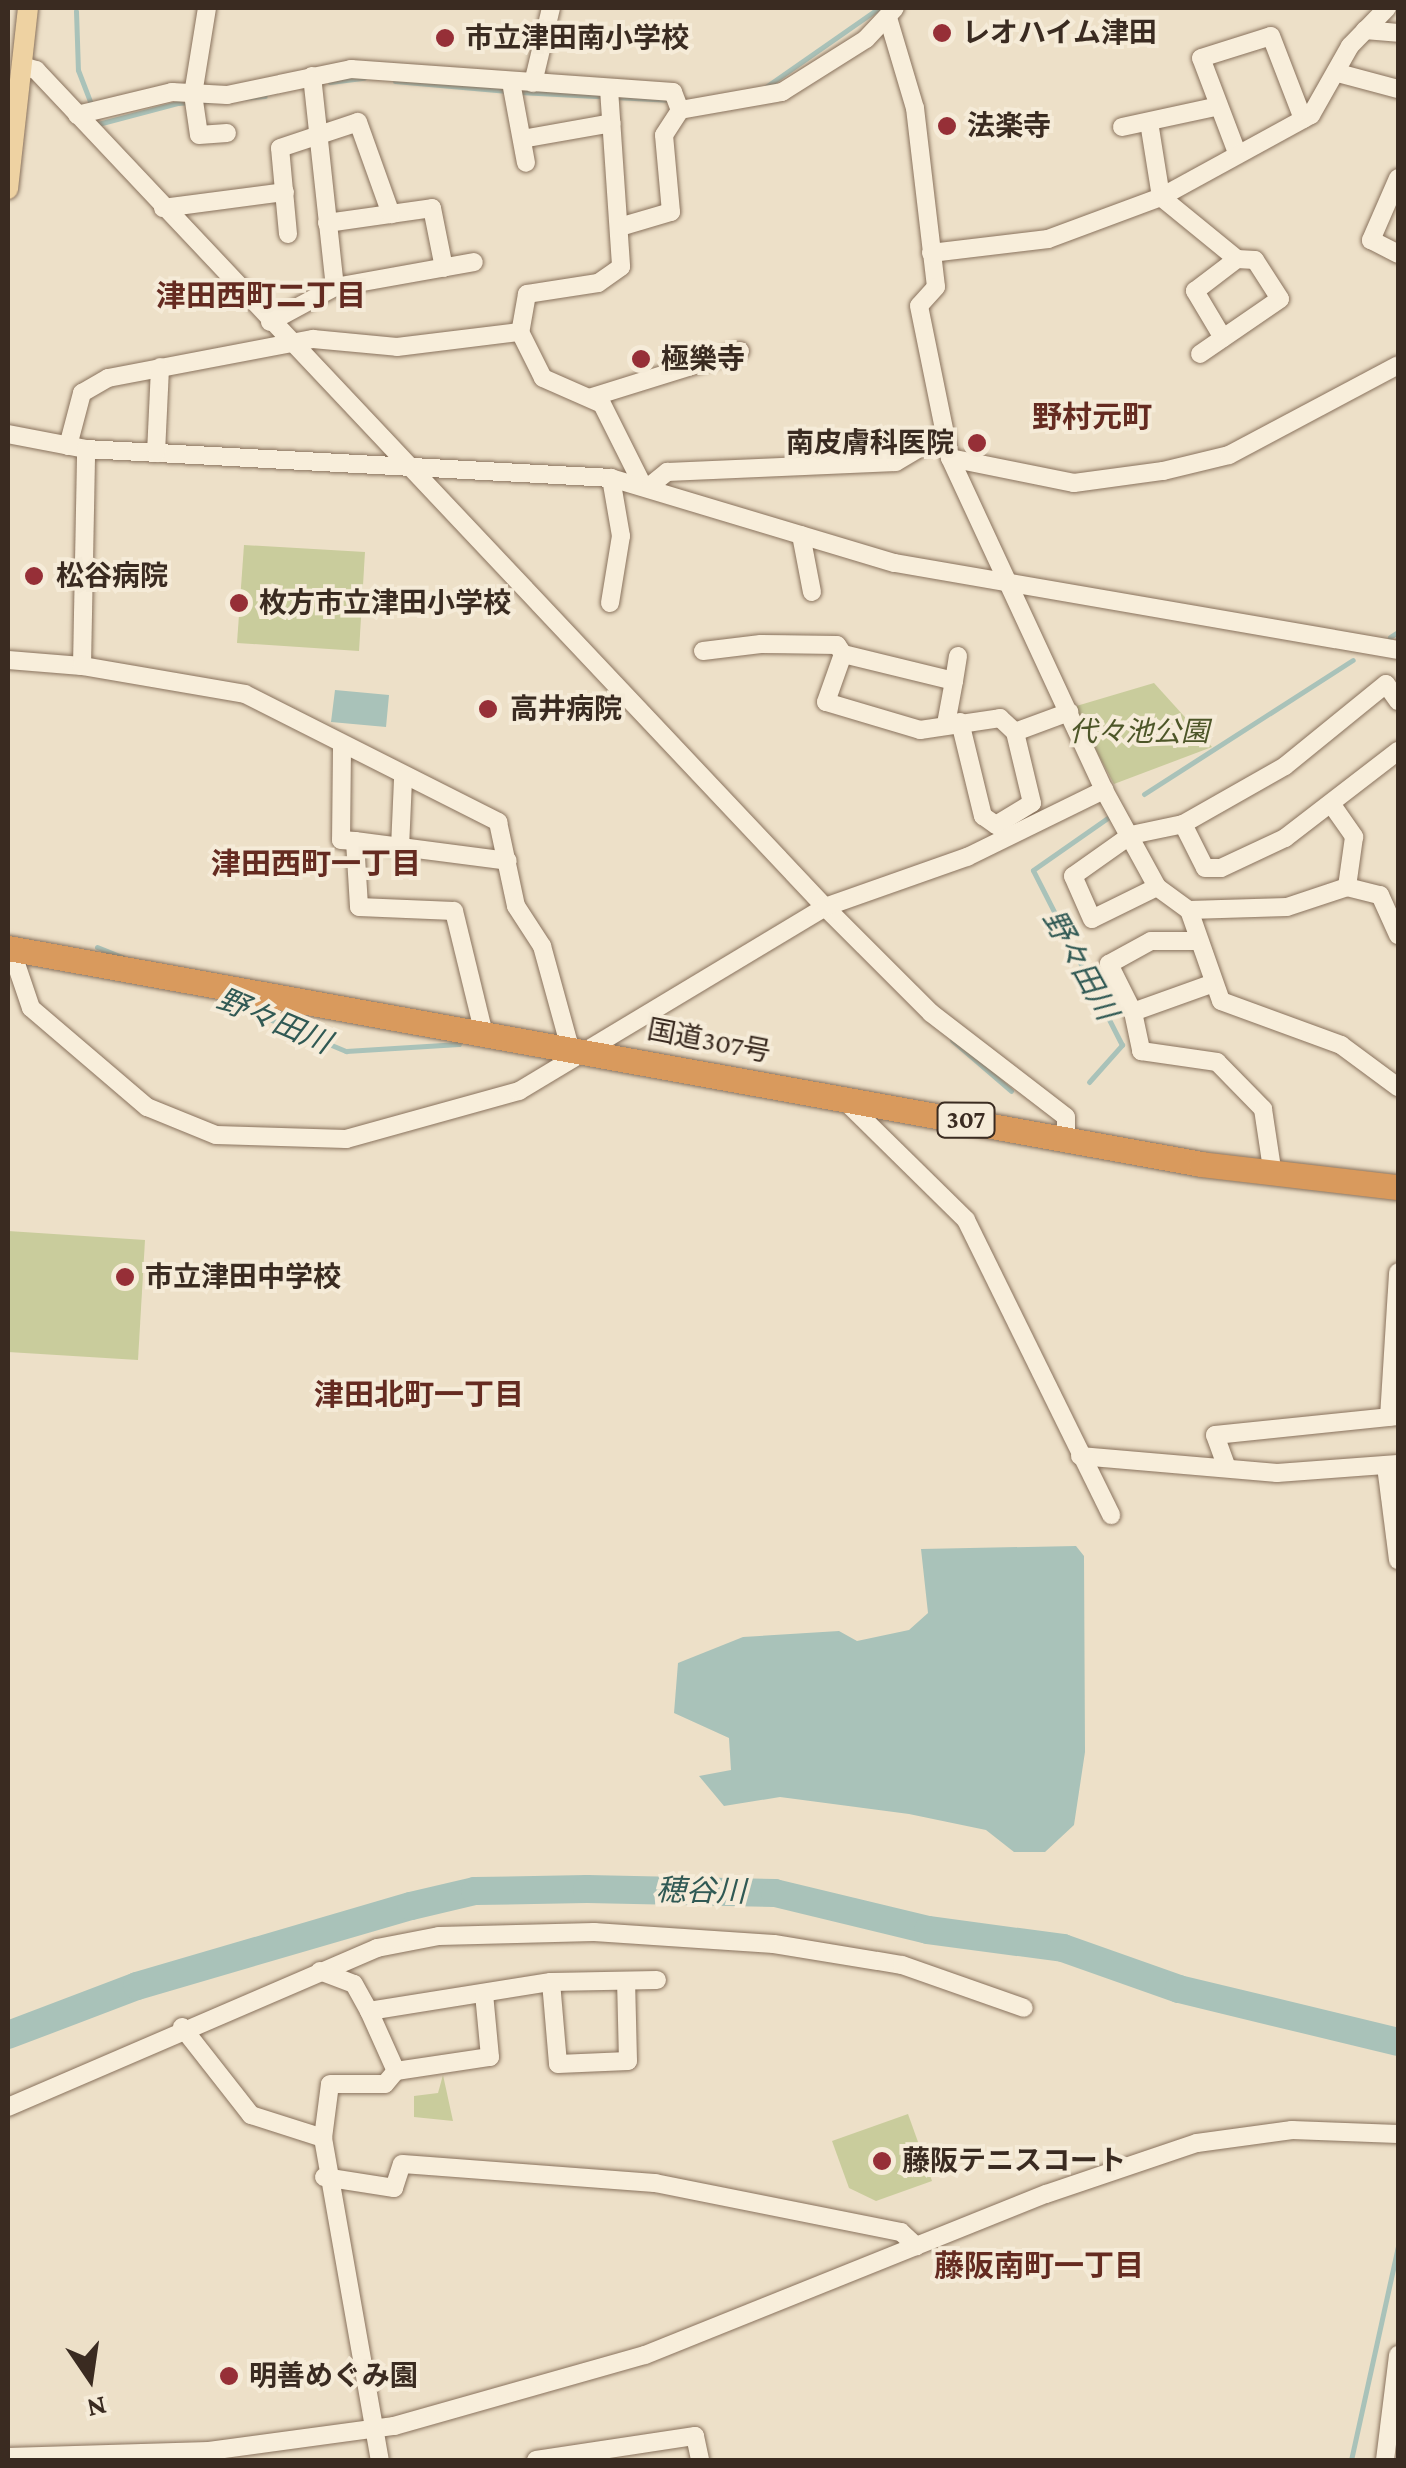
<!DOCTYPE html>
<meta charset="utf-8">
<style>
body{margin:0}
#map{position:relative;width:1406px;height:2468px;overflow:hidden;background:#ede0c8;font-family:"Crimson Pro","Noto Sans JP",serif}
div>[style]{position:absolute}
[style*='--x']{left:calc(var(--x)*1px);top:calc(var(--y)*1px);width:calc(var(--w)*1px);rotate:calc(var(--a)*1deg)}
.green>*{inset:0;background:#c9cc9c}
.water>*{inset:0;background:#a9c2b9}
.stream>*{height:5px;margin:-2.5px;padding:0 2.5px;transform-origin:2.5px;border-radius:2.5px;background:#a9c2b9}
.river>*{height:28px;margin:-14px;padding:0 14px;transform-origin:14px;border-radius:14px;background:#a9c2b9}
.roads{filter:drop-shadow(0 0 2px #89725d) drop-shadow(0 0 2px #89725d)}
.minor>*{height:18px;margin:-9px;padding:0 9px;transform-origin:9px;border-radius:9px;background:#f8eedb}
.major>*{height:20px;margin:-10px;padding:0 10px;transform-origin:10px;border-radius:10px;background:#eed2a2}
.highway>*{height:25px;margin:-12.5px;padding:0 12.5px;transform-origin:12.5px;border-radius:12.5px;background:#d99a5d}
.dots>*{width:28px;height:28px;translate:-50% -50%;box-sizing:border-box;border:5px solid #f5ebd8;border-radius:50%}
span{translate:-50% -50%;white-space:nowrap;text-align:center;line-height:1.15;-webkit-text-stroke:8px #f5ebd8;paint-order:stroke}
.shield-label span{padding:2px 8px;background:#f5ebd8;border:2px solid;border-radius:8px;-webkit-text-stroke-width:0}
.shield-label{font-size:25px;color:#3a2b21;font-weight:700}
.poi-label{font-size:28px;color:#3a2b21;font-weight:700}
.left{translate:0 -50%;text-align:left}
.right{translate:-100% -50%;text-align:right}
.park-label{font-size:28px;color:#4d5628;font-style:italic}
.street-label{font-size:28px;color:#3a2b21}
.neighbourhood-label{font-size:30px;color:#652b21;font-weight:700}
.water-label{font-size:30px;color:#305954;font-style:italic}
.frame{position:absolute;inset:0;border:10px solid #3a2b21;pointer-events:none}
.north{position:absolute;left:40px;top:2328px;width:100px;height:100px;-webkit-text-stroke:8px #f5ebd8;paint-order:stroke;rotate:167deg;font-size:28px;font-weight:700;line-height:40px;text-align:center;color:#3a2b21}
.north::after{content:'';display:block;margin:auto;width:35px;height:45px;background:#3a2b21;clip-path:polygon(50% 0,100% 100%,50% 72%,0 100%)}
</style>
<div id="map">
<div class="green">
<div style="clip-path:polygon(244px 545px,365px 552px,359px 651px,237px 643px)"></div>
<div style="clip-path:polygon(1154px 683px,1212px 747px,1114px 784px,1073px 707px)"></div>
<div style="clip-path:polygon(8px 1231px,145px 1240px,138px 1360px,8px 1352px)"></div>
<div style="clip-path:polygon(443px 2075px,453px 2121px,414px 2117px,414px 2096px,438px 2093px)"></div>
<div style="clip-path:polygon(908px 2114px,932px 2181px,876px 2201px,849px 2188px,832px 2141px)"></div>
</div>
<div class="water">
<div style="clip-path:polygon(335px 690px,389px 695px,386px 727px,331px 722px)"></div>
<div style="clip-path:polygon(1076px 1546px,1084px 1556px,1085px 1752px,1074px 1825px,1045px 1852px,1014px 1852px,986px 1830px,909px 1814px,780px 1797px,724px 1806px,699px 1776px,731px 1770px,729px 1738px,674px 1713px,678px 1663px,743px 1637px,839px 1631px,857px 1641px,909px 1630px,928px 1613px,921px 1549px)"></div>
</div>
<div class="stream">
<div style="--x:76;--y:11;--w:59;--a:88.1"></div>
<div style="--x:78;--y:70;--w:39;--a:69"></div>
<div style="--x:395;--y:81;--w:113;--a:5.1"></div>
<div style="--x:330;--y:82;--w:34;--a:-7"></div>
<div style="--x:767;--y:86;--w:136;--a:-34.9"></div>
<div style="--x:519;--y:92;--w:154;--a:3"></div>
<div style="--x:98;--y:124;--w:83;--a:-14.7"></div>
<div style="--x:178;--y:103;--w:87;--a:-4.6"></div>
<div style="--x:1390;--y:637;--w:9;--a:-32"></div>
<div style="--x:1144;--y:794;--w:248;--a:-32.7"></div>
<div style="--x:97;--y:947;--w:27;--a:22"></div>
<div style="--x:219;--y:998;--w:138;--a:22.7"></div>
<div style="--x:346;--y:1051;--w:113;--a:-3.5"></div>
<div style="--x:952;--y:1040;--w:78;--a:40.8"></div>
<div style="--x:1089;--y:1082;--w:50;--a:-48.3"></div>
<div style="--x:1122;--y:1045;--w:196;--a:-117"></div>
<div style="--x:1033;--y:870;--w:93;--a:-34.9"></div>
<div style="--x:1351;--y:2460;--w:219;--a:-77.6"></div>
</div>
<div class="river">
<div style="--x:8;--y:2035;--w:138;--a:-20.8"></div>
<div style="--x:137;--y:1986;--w:285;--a:-16.3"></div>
<div style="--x:411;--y:1906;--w:66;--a:-13.2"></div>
<div style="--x:475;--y:1891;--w:112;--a:-1"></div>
<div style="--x:587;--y:1889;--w:188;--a:1.2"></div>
<div style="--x:775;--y:1893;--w:157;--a:13.6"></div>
<div style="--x:928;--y:1930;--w:136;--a:7.6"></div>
<div style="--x:1063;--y:1948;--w:123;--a:19.5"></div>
<div style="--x:1179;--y:1989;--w:225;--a:13.6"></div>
</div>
<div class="roads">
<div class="minor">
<div style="--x:207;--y:8;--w:87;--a:99.2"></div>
<div style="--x:193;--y:94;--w:41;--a:81.7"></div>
<div style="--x:199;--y:135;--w:28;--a:-4"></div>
<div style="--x:889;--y:21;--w:91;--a:73.4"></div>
<div style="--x:915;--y:108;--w:180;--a:83.3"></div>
<div style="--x:936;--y:287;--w:25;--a:132"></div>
<div style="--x:919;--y:306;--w:155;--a:78.5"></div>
<div style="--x:950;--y:458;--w:366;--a:65.1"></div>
<div style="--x:1104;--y:790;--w:111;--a:61.3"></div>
<div style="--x:1157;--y:887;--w:39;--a:36"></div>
<div style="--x:1189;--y:910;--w:96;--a:70.6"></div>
<div style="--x:1221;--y:1001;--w:128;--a:20.1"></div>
<div style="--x:1341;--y:1045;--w:71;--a:36.4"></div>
<div style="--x:1365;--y:30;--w:33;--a:5"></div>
<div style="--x:22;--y:66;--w:15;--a:16"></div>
<div style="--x:36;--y:70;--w:1150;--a:46.69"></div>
<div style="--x:825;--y:907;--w:150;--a:45"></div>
<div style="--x:931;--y:1013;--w:170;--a:37.6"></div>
<div style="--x:1066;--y:1117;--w:22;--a:90"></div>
<div style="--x:1338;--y:73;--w:62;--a:14.9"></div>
<div style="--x:312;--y:76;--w:212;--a:83.8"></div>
<div style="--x:511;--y:82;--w:82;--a:79.5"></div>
<div style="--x:533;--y:83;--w:77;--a:-76.5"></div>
<div style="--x:609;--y:89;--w:178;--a:86.1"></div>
<div style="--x:621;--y:267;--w:28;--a:145"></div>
<div style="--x:598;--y:283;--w:72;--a:171.2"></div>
<div style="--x:527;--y:294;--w:39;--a:100"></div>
<div style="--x:520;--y:332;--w:51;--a:63.4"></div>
<div style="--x:543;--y:378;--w:64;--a:23.8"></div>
<div style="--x:602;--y:404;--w:89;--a:63.4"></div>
<div style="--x:77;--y:115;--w:98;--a:-13.6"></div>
<div style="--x:172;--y:92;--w:55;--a:3.1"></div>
<div style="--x:227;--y:95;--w:127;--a:-11.8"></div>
<div style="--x:351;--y:69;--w:323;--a:4.1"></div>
<div style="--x:673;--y:92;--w:19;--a:69"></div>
<div style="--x:680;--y:110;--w:104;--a:-10"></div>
<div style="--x:782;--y:92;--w:99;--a:-32.2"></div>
<div style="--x:866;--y:39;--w:42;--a:-46.9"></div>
<div style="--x:1149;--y:122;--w:76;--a:80.9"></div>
<div style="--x:1161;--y:197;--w:98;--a:39.2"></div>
<div style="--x:1237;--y:259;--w:18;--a:3"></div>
<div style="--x:1255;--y:260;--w:46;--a:57.3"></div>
<div style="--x:1280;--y:299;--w:97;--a:145.5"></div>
<div style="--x:1122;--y:127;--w:99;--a:-12.2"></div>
<div style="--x:522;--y:139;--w:91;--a:-10.1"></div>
<div style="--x:1236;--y:150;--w:98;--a:-110.8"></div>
<div style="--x:1201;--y:58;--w:73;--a:-17.4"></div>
<div style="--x:1271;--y:36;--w:89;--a:68.9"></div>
<div style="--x:1398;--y:178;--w:68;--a:113.5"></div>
<div style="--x:1371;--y:240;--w:30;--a:27"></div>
<div style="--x:163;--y:208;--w:123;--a:-7.5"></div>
<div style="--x:327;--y:223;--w:106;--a:-8.1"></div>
<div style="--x:432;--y:208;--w:61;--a:78.7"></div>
<div style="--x:623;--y:226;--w:50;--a:-16.3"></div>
<div style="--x:671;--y:212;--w:77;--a:-95.2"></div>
<div style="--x:664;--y:135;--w:30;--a:-57"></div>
<div style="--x:288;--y:234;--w:86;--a:-95.3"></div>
<div style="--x:280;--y:148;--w:82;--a:-18.4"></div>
<div style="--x:358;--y:122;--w:98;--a:70.3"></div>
<div style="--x:931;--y:253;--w:118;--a:-6.8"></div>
<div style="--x:1048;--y:239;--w:121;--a:-20.4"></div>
<div style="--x:1161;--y:197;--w:171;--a:-28.7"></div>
<div style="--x:1311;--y:115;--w:79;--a:-60.5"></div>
<div style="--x:1350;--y:46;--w:53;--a:-45.8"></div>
<div style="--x:270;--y:322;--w:74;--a:-28.3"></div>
<div style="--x:335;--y:287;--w:141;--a:-10.2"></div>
<div style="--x:1223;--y:338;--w:55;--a:-120.8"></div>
<div style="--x:1195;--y:291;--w:53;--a:-37.3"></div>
<div style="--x:592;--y:397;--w:155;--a:-17.3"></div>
<div style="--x:8;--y:434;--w:79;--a:10.9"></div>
<div style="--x:86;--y:449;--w:526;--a:3.16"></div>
<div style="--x:611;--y:478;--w:296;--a:16.7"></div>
<div style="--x:895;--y:563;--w:510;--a:9.81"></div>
<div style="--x:68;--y:446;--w:55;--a:-75.2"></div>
<div style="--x:82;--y:393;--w:30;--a:-30"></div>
<div style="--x:108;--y:378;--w:209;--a:-10.8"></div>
<div style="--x:313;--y:339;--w:84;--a:5.4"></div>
<div style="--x:397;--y:347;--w:124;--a:-7"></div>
<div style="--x:156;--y:453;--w:86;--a:-87.3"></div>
<div style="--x:950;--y:458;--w:126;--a:11.4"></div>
<div style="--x:1074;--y:483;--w:90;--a:-7.7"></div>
<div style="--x:1163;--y:471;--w:68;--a:-13.6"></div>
<div style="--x:1229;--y:455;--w:191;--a:-28"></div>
<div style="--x:651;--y:485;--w:21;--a:-39"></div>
<div style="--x:667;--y:472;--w:229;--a:-2.5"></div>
<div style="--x:896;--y:462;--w:55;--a:-30.8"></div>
<div style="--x:801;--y:535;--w:58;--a:79.1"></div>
<div style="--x:610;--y:603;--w:68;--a:-80.7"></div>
<div style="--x:621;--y:536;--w:59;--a:-99.8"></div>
<div style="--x:703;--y:651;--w:58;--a:-6.9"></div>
<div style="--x:761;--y:644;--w:76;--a:0.8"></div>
<div style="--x:837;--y:645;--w:11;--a:56"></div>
<div style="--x:958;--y:656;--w:25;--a:99"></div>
<div style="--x:954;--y:681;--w:114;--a:-166.3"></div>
<div style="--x:843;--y:654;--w:51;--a:109.5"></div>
<div style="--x:826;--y:702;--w:98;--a:16.6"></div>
<div style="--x:920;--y:730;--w:81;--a:-8.5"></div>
<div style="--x:1000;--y:718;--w:21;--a:43"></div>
<div style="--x:1015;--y:732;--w:58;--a:-20.3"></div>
<div style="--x:8;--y:660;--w:74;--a:4.6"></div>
<div style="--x:82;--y:666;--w:217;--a:-88.9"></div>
<div style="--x:82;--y:666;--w:165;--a:9.7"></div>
<div style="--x:245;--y:694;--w:284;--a:26.8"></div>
<div style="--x:498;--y:822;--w:86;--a:77.9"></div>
<div style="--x:516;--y:906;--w:48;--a:57"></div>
<div style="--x:542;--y:946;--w:102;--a:74.6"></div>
<div style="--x:960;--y:722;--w:97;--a:76.3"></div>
<div style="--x:983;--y:816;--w:16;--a:35"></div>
<div style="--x:996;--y:825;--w:42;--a:-31.4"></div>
<div style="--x:1032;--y:803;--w:73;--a:-103.5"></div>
<div style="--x:946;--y:724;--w:44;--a:-79.5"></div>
<div style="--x:342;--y:748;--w:92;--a:90.6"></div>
<div style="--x:341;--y:840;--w:14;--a:4"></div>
<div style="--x:355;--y:841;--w:66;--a:86.5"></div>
<div style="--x:359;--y:907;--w:95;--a:2.4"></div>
<div style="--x:454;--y:911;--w:122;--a:76.3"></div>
<div style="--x:1332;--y:805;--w:39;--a:55"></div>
<div style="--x:1354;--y:837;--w:50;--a:98"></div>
<div style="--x:1183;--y:824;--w:49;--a:63.4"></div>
<div style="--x:1205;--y:868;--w:16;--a:0"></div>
<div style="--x:1221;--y:868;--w:71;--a:-25.1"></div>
<div style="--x:1285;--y:838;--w:143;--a:-37.6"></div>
<div style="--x:355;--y:841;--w:154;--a:7.4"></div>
<div style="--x:400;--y:848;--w:69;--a:-87.5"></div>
<div style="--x:1157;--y:887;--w:72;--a:153.8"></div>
<div style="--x:1092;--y:919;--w:47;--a:-113.8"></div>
<div style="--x:1073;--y:876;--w:71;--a:-35.3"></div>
<div style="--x:1131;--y:835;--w:53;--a:-11.9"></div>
<div style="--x:1183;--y:824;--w:117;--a:-29.6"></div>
<div style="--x:1285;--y:766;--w:130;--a:-39.1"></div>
<div style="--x:1386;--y:684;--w:21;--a:55"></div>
<div style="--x:1189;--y:910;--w:98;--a:-1.8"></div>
<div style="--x:1287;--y:907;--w:63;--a:-18.4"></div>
<div style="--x:1347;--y:887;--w:34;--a:14"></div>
<div style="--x:1380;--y:895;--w:44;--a:65.8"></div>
<div style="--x:11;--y:949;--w:62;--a:71.3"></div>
<div style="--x:31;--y:1008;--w:153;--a:40.5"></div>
<div style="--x:147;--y:1107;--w:74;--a:22.1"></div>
<div style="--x:216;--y:1135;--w:130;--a:1.8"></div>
<div style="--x:346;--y:1139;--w:180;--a:-15.5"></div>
<div style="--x:519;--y:1091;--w:357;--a:-31"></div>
<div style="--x:825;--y:907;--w:151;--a:-19.4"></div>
<div style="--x:967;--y:857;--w:153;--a:-26.1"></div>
<div style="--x:1211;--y:984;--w:83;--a:160.3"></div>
<div style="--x:1133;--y:1012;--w:40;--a:78"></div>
<div style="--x:1141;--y:1051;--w:77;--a:8.2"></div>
<div style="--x:1217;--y:1062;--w:66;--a:45.6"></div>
<div style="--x:1263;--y:1109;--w:67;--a:81.4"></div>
<div style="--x:1133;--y:1012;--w:54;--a:-116.6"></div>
<div style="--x:1109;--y:964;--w:48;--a:-28.7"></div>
<div style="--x:1151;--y:941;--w:46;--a:0"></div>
<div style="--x:842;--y:1098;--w:174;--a:44.5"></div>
<div style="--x:966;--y:1220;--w:329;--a:63.8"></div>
<div style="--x:1389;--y:1417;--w:145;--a:-86.4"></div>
<div style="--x:1080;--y:1456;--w:198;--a:4.9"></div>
<div style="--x:1277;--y:1473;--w:121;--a:-4.3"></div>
<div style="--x:1386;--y:1466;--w:95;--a:82.7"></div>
<div style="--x:1227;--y:1468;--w:35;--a:-110"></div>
<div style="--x:1215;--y:1435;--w:184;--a:-5.9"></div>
<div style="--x:320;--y:1971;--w:36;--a:21"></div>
<div style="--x:354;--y:1984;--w:31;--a:61"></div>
<div style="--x:369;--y:2011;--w:184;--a:-9.1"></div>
<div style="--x:551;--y:1982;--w:106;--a:-1.1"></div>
<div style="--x:551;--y:1982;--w:82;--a:85.1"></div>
<div style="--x:558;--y:2064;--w:70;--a:-2.5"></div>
<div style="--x:628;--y:2061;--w:80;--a:-91.4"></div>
<div style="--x:369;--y:2011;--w:66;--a:65.8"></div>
<div style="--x:396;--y:2071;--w:95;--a:-8.5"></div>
<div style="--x:490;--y:2057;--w:64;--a:-95.4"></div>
<div style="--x:182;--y:2027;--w:112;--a:51.9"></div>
<div style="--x:251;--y:2115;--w:76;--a:17.7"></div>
<div style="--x:323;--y:2138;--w:327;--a:80"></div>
<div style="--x:8;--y:2107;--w:402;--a:-23.3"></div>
<div style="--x:377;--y:1948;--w:63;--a:-11"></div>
<div style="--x:439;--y:1936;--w:155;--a:-1.5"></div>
<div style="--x:594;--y:1932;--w:180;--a:3.8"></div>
<div style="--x:774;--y:1944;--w:130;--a:9.3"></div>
<div style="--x:902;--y:1965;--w:129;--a:19.4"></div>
<div style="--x:323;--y:2138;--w:54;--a:-82.6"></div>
<div style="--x:330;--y:2084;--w:55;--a:0"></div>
<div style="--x:385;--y:2084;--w:17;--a:-50"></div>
<div style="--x:324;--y:2177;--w:71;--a:8.9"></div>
<div style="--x:394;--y:2188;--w:25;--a:-72"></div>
<div style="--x:402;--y:2164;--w:254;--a:4.3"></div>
<div style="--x:655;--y:2183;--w:251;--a:11.3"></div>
<div style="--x:901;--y:2232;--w:21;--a:43"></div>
<div style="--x:8;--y:2457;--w:201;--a:-1.7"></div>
<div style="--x:209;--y:2451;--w:187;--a:-7.7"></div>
<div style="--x:394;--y:2426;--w:261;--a:-15.8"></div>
<div style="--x:645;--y:2355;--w:432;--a:-21.9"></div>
<div style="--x:1046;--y:2194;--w:159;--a:-18.7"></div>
<div style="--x:1197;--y:2143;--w:96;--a:-7.8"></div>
<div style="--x:1292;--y:2130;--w:106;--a:2.2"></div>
<div style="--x:536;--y:2460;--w:161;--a:-8.6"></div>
<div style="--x:695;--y:2436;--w:25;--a:78"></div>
<div style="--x:1385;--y:2460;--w:106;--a:-82.9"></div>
</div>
<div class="major">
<div style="--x:8;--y:189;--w:182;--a:-83.7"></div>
</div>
<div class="highway">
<div style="--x:8;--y:948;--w:1212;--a:10.26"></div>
<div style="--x:1201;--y:1164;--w:198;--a:6.7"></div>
</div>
</div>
<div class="dots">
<div style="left:942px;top:33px;background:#962f37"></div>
<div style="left:445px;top:38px;background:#962f37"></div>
<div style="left:947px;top:126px;background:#962f37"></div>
<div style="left:641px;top:359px;background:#962f37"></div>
<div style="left:977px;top:443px;background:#962f37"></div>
<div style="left:34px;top:576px;background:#962f37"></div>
<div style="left:239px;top:603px;background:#962f37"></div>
<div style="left:488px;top:709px;background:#962f37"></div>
<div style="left:125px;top:1277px;background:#962f37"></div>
<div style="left:882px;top:2161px;background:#962f37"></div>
<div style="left:229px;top:2376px;background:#962f37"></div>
</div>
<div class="shield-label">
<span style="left:966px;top:1120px">307</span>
</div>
<div class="poi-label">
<span class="left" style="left:962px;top:33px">レオハイム津田</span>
<span class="left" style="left:465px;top:38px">市立津田南小学校</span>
<span class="left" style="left:967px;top:126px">法楽寺</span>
<span class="left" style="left:661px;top:359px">極樂寺</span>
<span class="right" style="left:954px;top:443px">南皮膚科医院</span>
<span class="left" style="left:56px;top:576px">松谷病院</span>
<span class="left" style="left:259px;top:603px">枚方市立津田小学校</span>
<span class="left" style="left:510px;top:709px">高井病院</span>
<span class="left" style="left:145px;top:1277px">市立津田中学校</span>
<span class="left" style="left:902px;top:2161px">藤阪テニスコート</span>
<span class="left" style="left:249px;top:2376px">明善めぐみ園</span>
</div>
<div class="park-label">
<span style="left:1139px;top:732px">代々池公園</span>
</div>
<div class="street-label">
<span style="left:709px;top:1041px;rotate:11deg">国道307号</span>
</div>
<div class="neighbourhood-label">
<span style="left:261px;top:296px">津田西町二丁目</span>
<span style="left:1092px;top:417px">野村元町</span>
<span style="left:316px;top:864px">津田西町一丁目</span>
<span style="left:419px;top:1395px">津田北町一丁目</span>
<span style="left:1039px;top:2266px">藤阪南町一丁目</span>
</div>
<div class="water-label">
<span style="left:1080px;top:965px;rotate:61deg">野々田川</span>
<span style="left:274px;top:1021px;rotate:23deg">野々田川</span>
<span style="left:701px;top:1891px;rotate:1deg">穂谷川</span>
</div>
<div class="frame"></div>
<div class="north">N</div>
</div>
